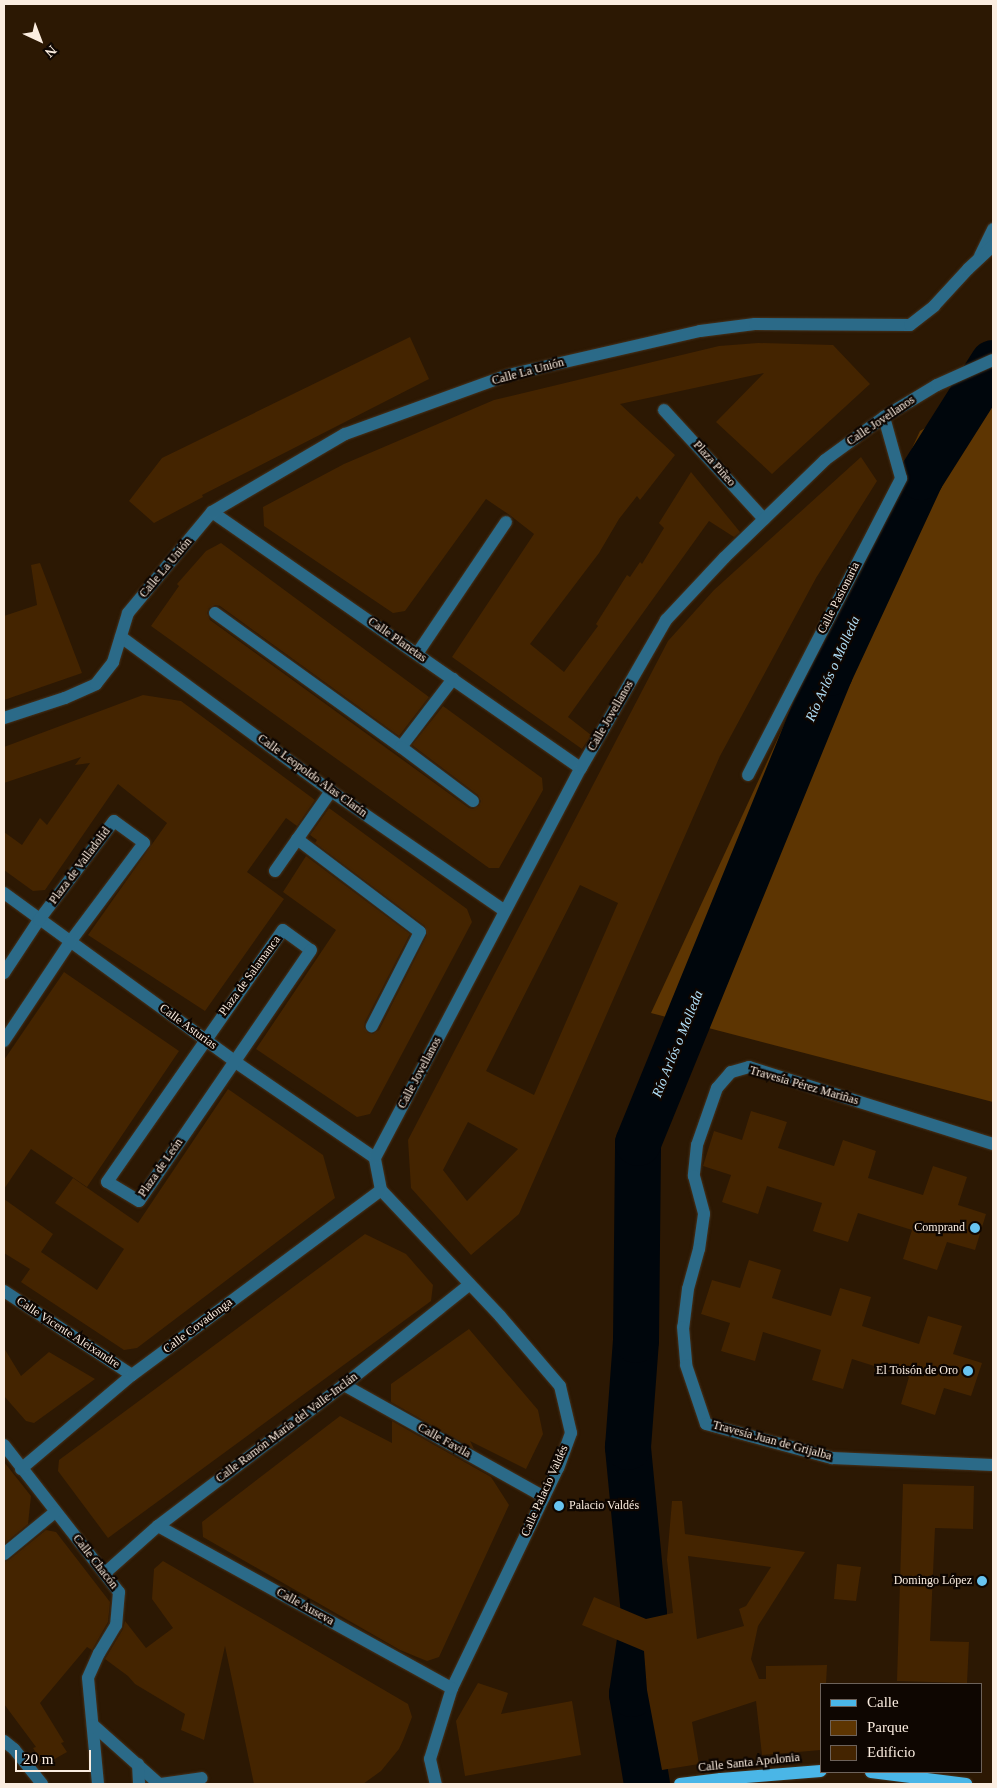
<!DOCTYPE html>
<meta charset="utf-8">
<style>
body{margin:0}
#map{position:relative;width:997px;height:1788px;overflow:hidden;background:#2c1803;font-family:Georgia,serif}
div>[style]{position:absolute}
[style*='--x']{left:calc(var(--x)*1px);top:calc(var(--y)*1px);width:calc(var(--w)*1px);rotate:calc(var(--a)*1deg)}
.green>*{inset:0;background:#5d3502}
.river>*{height:46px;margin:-23px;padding:0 23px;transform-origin:23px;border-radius:23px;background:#00060c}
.building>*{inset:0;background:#442400}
.roads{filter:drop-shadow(0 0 1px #45321e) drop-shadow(0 0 1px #45321e)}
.lane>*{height:12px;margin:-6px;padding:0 6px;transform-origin:6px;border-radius:6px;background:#2b6a88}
.street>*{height:12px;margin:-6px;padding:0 6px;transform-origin:6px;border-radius:6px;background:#2b6a88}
.primary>*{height:12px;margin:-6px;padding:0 6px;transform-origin:6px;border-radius:6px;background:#4ab6e7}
.dots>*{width:14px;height:14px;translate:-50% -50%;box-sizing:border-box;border:2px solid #0e0601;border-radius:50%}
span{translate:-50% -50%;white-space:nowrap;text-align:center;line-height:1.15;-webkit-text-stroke:4.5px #0e0601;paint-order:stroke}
.street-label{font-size:12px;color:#fbede0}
.poi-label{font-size:12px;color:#fbede0}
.right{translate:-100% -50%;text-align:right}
.left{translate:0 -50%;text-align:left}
.water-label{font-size:14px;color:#b2e0f9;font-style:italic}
.frame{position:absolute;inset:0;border:5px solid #fbede0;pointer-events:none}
.legend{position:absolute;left:820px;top:1683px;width:162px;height:90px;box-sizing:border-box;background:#0e0601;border:1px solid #6d625a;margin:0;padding:6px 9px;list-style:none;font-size:15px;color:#fbede0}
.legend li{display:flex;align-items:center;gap:10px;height:25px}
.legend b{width:25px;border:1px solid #6d625a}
.north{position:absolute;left:15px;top:15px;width:50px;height:50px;-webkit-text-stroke:4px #0e0601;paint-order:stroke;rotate:137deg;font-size:14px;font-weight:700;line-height:20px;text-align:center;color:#fbede0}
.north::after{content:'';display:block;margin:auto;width:18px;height:22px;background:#fbede0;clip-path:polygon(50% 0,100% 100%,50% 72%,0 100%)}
.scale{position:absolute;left:15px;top:1750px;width:76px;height:22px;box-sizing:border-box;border:2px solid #fbede0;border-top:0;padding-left:6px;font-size:15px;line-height:18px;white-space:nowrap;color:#fbede0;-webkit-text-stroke:4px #0e0601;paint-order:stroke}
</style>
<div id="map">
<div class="green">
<div style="clip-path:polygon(993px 393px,993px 1102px,651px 1013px,920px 431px,966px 404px)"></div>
</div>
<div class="river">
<div style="--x:647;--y:1784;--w:91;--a:-99.5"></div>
<div style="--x:632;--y:1694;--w:81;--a:-81.5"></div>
<div style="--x:644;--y:1614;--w:168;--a:-95.5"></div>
<div style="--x:628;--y:1447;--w:107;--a:-85.7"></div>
<div style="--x:636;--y:1340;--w:197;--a:-89.4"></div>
<div style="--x:638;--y:1143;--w:508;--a:-67.78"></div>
<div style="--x:830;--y:673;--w:216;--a:-65.1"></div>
<div style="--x:921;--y:477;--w:135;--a:-57.7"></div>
</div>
<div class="building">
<div style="clip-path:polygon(410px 337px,429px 379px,202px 495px,203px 497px,154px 523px,129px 501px,162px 458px)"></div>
<div style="clip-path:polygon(758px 343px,833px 345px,870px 384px,772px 474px,716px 422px,764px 373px,620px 404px,675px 455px,640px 500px,637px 496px,619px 519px,599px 553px,530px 644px,564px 672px,598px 626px,596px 624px,627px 575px,630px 577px,640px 562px,642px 564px,664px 528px,659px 523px,691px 472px,740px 532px,734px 537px,709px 521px,568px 717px,591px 735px,582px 749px,452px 657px,534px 534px,511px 516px,486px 499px,405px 611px,393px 613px,264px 526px,263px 507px,344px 464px,494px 400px,719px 346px)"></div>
<div style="clip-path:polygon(evenodd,861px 457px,877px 481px,816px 578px,720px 756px,519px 1214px,471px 1255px,411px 1188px,408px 1140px,668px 641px,714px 590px,861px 457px,580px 885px,618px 903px,534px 1095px,486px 1071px,580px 885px,861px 457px,468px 1122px,518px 1149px,467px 1201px,443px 1170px,468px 1122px)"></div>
<div style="clip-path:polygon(221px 543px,429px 697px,399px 736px,220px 606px,215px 605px,209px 608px,207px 613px,210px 620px,469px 808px,473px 809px,479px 806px,481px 801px,478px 795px,412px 745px,443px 706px,542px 778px,543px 790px,499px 868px,489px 868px,151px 626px,179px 586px,177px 584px,206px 551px)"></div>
<div style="clip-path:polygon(40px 563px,82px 673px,4px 700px,4px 616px,37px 605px,31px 565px)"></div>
<div style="clip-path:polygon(143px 695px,181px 701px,315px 800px,297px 826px,286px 818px,247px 872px,284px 899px,205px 1011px,88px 935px,167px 823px,118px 784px,45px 890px,33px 891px,4px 870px,4px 832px,22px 845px,40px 818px,47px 825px,90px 763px,75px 765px,81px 757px,4px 783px,4px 747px)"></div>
<div style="clip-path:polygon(329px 808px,467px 909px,472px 922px,370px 1114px,357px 1117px,256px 1049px,336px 930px,283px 892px,306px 856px,410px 934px,365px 1022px,364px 1027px,368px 1033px,373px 1034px,379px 1030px,427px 935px,425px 926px,315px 843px,317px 840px,310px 835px)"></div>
<div style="clip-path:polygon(64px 972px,179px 1051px,87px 1187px,31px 1149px,4px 1189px,4px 1060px)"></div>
<div style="clip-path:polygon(228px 1089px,323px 1155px,335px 1198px,137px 1348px,124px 1350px,21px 1282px,30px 1269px,4px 1253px,4px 1199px,53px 1234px,41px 1252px,97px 1290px,124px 1249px,55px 1203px,73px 1178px,138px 1223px)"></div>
<div style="clip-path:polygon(751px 1111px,787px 1122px,778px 1148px,834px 1166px,843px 1140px,876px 1151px,868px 1178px,923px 1195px,933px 1166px,967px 1177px,958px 1205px,986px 1214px,975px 1250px,947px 1242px,937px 1270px,903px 1259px,912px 1230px,858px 1213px,848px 1242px,813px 1231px,822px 1203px,767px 1186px,758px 1214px,722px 1202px,731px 1175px,703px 1166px,714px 1131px,742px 1140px)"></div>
<div style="clip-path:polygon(365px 1234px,406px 1254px,433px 1285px,431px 1301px,108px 1538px,58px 1471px,59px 1460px)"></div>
<div style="clip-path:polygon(749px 1260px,781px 1270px,772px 1298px,831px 1316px,840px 1288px,871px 1297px,862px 1326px,919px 1344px,928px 1316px,962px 1326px,953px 1354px,982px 1363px,971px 1396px,944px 1388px,935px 1415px,901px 1404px,909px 1377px,852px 1359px,843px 1389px,812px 1380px,821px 1350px,763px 1332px,755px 1361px,721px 1351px,730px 1323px,701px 1314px,712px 1280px,740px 1288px)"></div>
<div style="clip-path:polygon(469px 1329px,538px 1410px,543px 1434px,526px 1469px,470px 1441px,474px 1449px,391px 1402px,391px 1384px)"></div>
<div style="clip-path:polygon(4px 1348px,21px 1376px,49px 1352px,95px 1379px,34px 1423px,26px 1421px,4px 1396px)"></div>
<div style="clip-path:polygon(340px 1416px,392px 1443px,392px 1421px,491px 1477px,509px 1505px,439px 1657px,427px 1661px,400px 1650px,203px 1537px,202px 1522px)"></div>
<div style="clip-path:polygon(4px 1462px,31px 1496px,28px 1524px,4px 1544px)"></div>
<div style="clip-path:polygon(903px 1484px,974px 1486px,973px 1529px,935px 1528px,930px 1641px,969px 1642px,967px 1683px,897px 1681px)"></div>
<div style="clip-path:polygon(evenodd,672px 1501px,682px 1501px,685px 1534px,805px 1552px,758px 1626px,751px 1659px,759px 1679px,766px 1679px,766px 1666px,827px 1665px,826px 1684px,821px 1684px,821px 1750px,762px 1755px,756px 1701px,692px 1722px,699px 1764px,662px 1770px,647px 1690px,644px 1651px,582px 1625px,594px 1597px,646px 1619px,673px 1613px,667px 1560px,672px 1501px,688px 1556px,771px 1567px,746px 1606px,739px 1609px,744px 1626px,697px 1639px,688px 1556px)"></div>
<div style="clip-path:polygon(46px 1530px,56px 1532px,110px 1602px,108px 1622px,92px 1650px,87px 1647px,40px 1703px,64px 1742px,61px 1743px,67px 1752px,44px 1765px,33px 1748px,36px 1747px,4px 1704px,4px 1562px,9px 1560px)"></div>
<div style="clip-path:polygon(163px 1561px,408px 1704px,412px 1717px,404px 1738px,399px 1749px,381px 1771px,363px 1784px,254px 1784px,225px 1646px,204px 1740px,181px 1730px,185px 1714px,135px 1684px,128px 1676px,105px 1659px,123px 1629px,125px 1621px,146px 1648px,173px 1628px,152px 1599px,154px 1569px)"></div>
<div style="clip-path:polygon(837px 1564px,861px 1567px,856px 1601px,834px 1599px)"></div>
<div style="clip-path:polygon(478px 1683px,508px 1693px,501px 1714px,572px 1701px,581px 1755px,465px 1776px,456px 1721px)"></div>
</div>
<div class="roads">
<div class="lane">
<div style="--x:215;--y:613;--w:229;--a:35.8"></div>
<div style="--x:401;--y:747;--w:86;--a:-52.6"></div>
<div style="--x:417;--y:654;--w:159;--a:-56"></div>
<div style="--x:401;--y:747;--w:90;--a:36.9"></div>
<div style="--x:297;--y:839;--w:154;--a:37.1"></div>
<div style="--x:420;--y:932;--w:106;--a:117.1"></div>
<div style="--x:275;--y:871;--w:98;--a:-55"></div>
</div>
<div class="street">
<div style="--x:980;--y:256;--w:30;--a:-64"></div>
<div style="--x:664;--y:410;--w:148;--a:47.5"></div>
<div style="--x:212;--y:512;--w:449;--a:34.8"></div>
<div style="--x:121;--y:637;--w:260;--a:36.3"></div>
<div style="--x:331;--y:791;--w:211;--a:34.6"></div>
<div style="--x:4;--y:718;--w:64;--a:-18.2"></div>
<div style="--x:65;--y:698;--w:34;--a:-24"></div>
<div style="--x:96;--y:684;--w:28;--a:-52"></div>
<div style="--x:113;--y:662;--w:51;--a:-73"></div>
<div style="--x:128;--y:613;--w:131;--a:-50.3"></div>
<div style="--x:212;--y:512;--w:154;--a:-30.4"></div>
<div style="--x:345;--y:434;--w:173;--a:-19.9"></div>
<div style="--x:508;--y:375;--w:197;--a:-12.9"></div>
<div style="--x:700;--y:331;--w:55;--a:-7.3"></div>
<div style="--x:755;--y:324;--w:155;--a:0.4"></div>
<div style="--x:910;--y:325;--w:31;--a:-38"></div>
<div style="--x:934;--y:306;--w:50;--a:-47.4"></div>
<div style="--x:968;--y:269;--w:34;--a:-43"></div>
<div style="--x:748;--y:775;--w:334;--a:-62.7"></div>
<div style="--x:901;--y:478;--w:63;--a:-105.6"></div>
<div style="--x:4;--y:893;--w:285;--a:36.1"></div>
<div style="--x:234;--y:1061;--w:171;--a:34.5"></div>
<div style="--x:283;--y:930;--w:34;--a:36"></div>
<div style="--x:311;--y:950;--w:304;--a:124.4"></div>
<div style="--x:139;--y:1201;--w:37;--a:-149"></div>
<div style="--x:107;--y:1182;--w:307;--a:-55.1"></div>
<div style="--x:4;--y:973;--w:64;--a:-56.6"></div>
<div style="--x:39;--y:920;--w:124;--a:-52.9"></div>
<div style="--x:114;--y:821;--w:37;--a:36"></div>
<div style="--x:144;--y:843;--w:124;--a:126.8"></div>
<div style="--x:70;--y:942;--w:119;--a:123.7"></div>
<div style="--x:993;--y:1144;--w:256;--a:-162.5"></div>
<div style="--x:749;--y:1067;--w:19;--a:164"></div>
<div style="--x:731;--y:1072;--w:21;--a:131"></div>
<div style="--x:717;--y:1088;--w:60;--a:109.3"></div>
<div style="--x:697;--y:1145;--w:31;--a:96"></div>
<div style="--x:694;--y:1176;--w:39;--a:75"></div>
<div style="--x:704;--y:1214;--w:35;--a:98"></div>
<div style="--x:699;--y:1249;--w:41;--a:105.4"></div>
<div style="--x:688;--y:1289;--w:38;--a:97"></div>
<div style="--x:683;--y:1327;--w:38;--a:85"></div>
<div style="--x:686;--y:1365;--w:62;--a:71.3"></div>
<div style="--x:706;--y:1424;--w:131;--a:15.1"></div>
<div style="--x:832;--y:1458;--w:161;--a:2.5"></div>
<div style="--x:381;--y:1190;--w:33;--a:-101"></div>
<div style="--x:375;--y:1158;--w:441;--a:-62.2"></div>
<div style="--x:581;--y:768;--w:171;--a:-60.1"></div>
<div style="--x:666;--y:620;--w:85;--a:-46.9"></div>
<div style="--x:724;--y:558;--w:141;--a:-44.1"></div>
<div style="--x:825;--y:460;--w:73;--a:-36.1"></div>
<div style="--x:884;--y:417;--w:62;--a:-31.1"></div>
<div style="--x:937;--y:385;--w:61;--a:-24.1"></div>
<div style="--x:381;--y:1190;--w:173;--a:46.6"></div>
<div style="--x:500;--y:1316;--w:92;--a:49.4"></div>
<div style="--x:560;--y:1386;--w:48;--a:76.8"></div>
<div style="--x:571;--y:1433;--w:37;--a:110"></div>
<div style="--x:558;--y:1468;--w:244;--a:115.7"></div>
<div style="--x:452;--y:1688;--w:74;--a:107.2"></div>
<div style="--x:430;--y:1759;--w:26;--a:77"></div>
<div style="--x:4;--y:1291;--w:153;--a:33.3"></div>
<div style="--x:344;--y:1385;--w:229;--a:29.2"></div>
<div style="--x:4;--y:1445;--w:187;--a:52"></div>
<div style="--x:119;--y:1592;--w:33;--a:95"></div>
<div style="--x:116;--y:1625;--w:33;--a:121"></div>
<div style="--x:99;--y:1653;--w:27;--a:114"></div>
<div style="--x:88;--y:1678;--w:106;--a:84.6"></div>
<div style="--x:21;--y:1469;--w:145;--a:-40.3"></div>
<div style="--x:132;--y:1375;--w:310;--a:-36.6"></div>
<div style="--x:158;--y:1526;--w:336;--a:28.9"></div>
<div style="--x:4;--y:1554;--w:66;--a:-39.5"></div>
<div style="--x:105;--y:1573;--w:71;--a:-41.6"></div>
<div style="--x:158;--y:1526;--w:233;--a:-37.2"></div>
<div style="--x:344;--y:1385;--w:161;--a:-38.7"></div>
<div style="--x:93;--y:1725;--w:89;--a:41.8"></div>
<div style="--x:4;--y:1741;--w:13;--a:39"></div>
<div style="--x:14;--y:1749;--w:45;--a:51.3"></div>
<div style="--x:138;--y:1764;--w:20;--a:87"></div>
<div style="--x:161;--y:1784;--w:41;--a:-8.3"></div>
</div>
<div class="primary">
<div style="--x:871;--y:1772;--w:96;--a:7.2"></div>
<div style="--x:680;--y:1784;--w:41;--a:-7"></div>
<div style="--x:721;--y:1779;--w:100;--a:-4.6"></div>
</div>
</div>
<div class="dots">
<div style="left:975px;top:1228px;background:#68c4f0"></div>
<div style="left:968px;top:1371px;background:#68c4f0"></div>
<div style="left:559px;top:1506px;background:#68c4f0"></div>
<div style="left:982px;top:1581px;background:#68c4f0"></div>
</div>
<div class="street-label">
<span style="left:528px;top:372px;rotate:-15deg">Calle La Unión</span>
<span style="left:881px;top:421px;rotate:-34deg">Calle Jovellanos</span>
<span style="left:714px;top:464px;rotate:48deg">Plaza Piñeo</span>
<span style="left:166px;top:568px;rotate:-50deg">Calle La Unión</span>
<span style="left:839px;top:598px;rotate:-63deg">Calle Pasionaria</span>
<span style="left:397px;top:640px;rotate:35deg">Calle Planetas</span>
<span style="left:611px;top:716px;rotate:-60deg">Calle Jovellanos</span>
<span style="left:312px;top:776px;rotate:36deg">Calle Leopoldo Alas Clarín</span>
<span style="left:80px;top:866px;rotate:-53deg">Plaza de Valladolíd</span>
<span style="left:250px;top:976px;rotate:-54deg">Plaza de Salamanca</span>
<span style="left:188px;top:1027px;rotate:36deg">Calle Asturias</span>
<span style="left:420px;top:1073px;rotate:-62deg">Calle Jovellanos</span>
<span style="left:804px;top:1086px;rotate:16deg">Travesía Pérez Mariñas</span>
<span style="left:161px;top:1168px;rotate:-55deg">Plaza de León</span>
<span style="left:198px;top:1326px;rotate:-37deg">Calle Covadonga</span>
<span style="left:68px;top:1333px;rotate:33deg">Calle Vicente Aleixandre</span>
<span style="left:287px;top:1428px;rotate:-37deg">Calle Ramón María del Valle-Inclán</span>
<span style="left:444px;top:1441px;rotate:29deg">Calle Favila</span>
<span style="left:772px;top:1441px;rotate:15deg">Travesía Juan de Grijalba</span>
<span style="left:545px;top:1491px;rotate:-66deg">Calle Palacio Valdés</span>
<span style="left:95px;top:1562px;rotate:52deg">Calle Chacón</span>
<span style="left:305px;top:1607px;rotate:29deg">Calle Auseva</span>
<span style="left:749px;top:1763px;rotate:-6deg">Calle Santa Apolonia</span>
</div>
<div class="poi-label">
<span class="right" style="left:965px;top:1228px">Comprand</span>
<span class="right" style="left:958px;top:1371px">El Toisón de Oro</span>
<span class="left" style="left:569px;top:1506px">Palacio Valdés</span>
<span class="right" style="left:972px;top:1581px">Domingo López</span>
</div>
<div class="water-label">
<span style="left:833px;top:669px;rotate:-66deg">Río Arlós o Molleda</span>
<span style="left:678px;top:1044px;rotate:-68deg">Río Arlós o Molleda</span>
</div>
<div class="frame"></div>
<ul class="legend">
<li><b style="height:6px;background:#4ab6e7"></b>Calle</li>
<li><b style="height:14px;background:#5d3502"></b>Parque</li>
<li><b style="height:14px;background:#442400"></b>Edificio</li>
</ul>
<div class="north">N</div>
<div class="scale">20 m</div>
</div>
